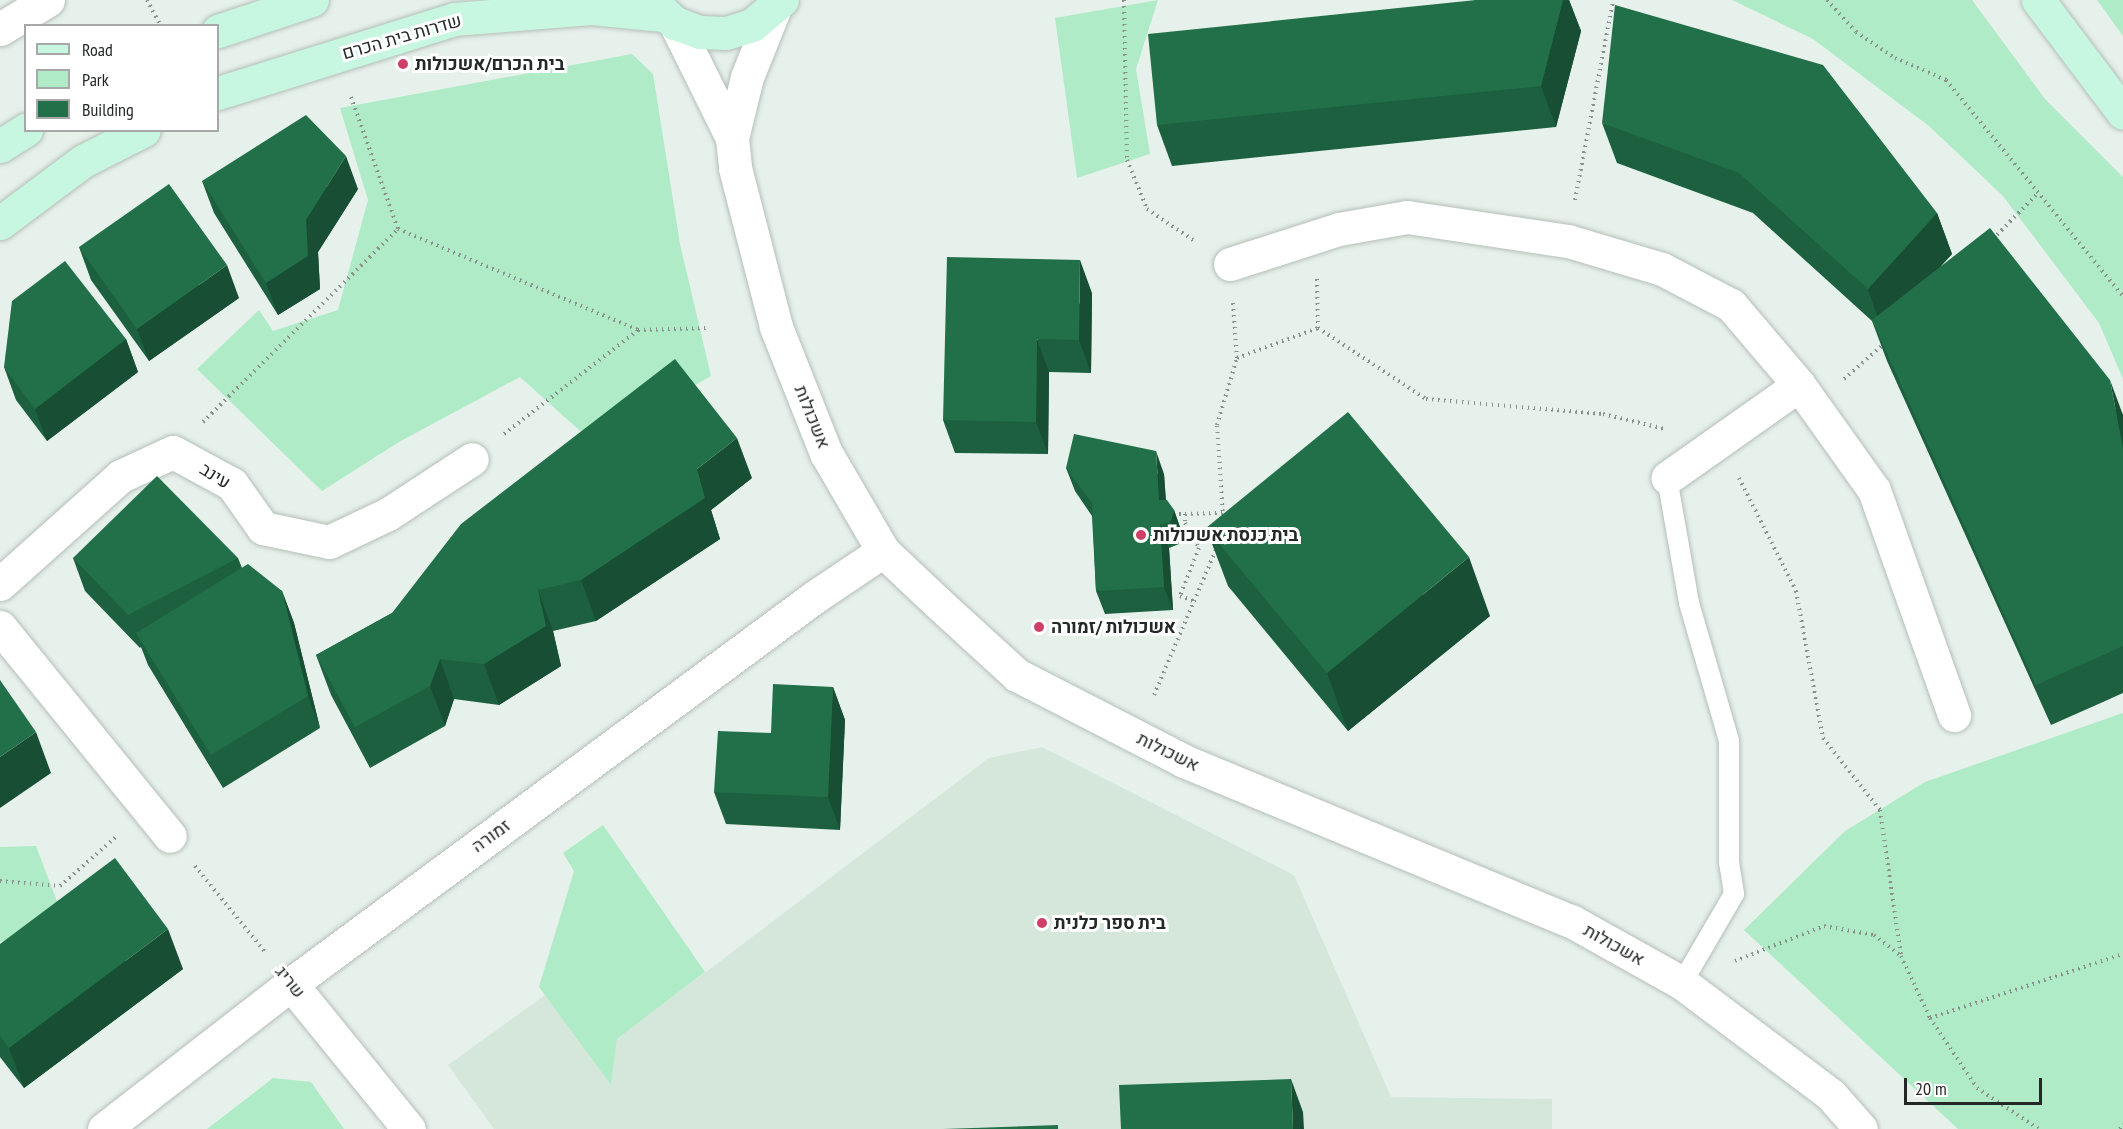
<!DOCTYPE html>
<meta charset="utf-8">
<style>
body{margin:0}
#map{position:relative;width:2123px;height:1129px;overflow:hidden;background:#e7f1eb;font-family:"PT Sans Narrow",Heebo,sans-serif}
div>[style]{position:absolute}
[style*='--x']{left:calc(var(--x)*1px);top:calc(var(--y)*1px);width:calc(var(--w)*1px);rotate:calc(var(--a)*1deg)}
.built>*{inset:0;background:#d5e7db}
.green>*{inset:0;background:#afebc7}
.path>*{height:4px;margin-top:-2px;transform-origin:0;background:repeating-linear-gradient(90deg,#8a918d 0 1.5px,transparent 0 6px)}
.roads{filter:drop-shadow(0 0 2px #b5bfb9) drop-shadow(0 0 2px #b5bfb9)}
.lane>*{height:20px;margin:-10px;padding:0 10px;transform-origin:10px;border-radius:10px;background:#fff}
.street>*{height:33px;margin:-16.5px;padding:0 16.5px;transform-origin:16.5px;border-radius:16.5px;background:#fff}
.secondary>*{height:33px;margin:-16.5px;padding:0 16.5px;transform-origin:16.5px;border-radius:16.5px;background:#c7f7e0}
.wall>*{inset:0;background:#1d603f}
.shaded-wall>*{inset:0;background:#184e33}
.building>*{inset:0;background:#227049}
.dots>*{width:16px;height:16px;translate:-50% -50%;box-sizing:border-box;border:3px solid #fff;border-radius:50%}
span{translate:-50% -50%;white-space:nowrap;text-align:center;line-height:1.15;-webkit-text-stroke:6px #fff;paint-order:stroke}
.street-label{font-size:18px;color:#242826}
.poi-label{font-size:18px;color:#242826;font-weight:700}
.left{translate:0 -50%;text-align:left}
.legend{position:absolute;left:24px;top:24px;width:195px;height:108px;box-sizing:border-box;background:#fff;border:2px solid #a7a9a8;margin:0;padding:8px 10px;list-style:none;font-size:18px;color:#242826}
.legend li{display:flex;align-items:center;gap:12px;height:30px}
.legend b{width:30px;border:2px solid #a7a9a8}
.scale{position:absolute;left:1904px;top:1078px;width:138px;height:27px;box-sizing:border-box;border:3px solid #242826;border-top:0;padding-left:8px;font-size:18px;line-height:21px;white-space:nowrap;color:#242826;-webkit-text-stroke:4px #fff;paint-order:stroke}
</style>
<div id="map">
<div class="built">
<div style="clip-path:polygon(1042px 747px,1294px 875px,1391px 1097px,1552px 1099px,1552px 1129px,494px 1129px,448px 1065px,545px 995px,611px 1084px,617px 1039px,989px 758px)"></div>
</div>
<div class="green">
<div style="clip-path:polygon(1158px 0,1136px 69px,1150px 154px,1077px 178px,1055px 18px)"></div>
<div style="clip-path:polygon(1732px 0,1972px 0,2045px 99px,2123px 177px,2123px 379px,2099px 323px,2003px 196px,1929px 126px,1813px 39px)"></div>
<div style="clip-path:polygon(2097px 0,2123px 0,2123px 36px)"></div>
<div style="clip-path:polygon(632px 54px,653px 74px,680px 244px,711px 376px,638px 418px,599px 448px,520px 377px,399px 442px,322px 491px,197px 369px,259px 310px,273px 331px,338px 310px,368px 200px,340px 108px)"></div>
<div style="clip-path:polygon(2123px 713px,2123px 1129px,1958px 1129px,1744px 930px,1845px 831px,1925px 782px)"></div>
<div style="clip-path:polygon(603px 825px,705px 972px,617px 1039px,611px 1085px,539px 987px,574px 871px,563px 853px)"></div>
<div style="clip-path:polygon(36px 846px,64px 920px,0 942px,0 847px)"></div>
<div style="clip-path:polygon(273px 1078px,311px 1082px,344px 1129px,207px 1129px)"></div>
</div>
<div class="path">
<div style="--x:147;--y:0;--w:30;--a:62"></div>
<div style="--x:1124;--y:0;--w:160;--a:88.9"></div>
<div style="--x:1127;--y:160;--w:53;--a:67.8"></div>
<div style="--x:1147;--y:209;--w:59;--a:34"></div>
<div style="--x:1827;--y:0;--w:43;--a:47.8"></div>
<div style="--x:1856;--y:32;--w:47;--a:33.7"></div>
<div style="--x:1895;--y:58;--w:56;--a:23.3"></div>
<div style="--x:1946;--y:80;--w:279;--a:50.7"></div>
<div style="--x:351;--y:97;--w:140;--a:70.4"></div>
<div style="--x:1575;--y:200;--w:204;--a:-79.2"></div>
<div style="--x:1993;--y:239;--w:64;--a:-45.6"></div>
<div style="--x:1317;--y:279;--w:49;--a:88.8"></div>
<div style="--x:1233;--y:303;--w:55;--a:85.8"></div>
<div style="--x:1844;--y:379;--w:53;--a:-41.2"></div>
<div style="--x:203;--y:422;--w:274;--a:-44.7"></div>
<div style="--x:398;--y:229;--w:260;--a:22.8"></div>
<div style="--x:638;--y:330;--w:70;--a:-1.6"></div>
<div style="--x:504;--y:434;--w:170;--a:-37.8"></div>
<div style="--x:1739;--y:478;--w:127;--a:63.2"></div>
<div style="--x:1796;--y:591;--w:149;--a:79.6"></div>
<div style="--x:1823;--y:738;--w:92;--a:51.6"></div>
<div style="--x:1880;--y:810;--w:148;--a:81.8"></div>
<div style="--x:1173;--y:514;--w:12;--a:0"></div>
<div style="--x:1185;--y:514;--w:9;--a:90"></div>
<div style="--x:1185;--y:523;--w:29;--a:61"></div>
<div style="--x:1199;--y:548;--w:52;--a:111.6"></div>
<div style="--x:1180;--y:596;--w:15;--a:20"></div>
<div style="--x:1185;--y:514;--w:38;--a:-2"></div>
<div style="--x:1223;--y:517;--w:92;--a:-93.7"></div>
<div style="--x:1217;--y:425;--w:70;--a:-73.4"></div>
<div style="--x:1237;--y:358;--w:86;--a:-20.3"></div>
<div style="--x:1318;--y:328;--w:129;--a:33.3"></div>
<div style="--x:1426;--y:399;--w:178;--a:4.8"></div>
<div style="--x:1603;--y:414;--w:64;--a:13.6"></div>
<div style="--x:1154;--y:695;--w:161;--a:-66.9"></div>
<div style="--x:195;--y:866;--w:112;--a:50.8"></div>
<div style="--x:0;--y:881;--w:60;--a:4.8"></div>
<div style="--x:60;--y:886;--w:77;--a:-41.3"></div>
<div style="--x:1735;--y:961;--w:96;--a:-21.5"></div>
<div style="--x:1824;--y:926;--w:51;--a:10.2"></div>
<div style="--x:1874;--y:935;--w:34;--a:38"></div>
<div style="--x:1901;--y:956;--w:68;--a:64.9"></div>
<div style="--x:1930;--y:1018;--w:84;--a:56.1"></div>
<div style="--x:1977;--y:1088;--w:74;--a:33.5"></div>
<div style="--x:1930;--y:1018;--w:203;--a:-18.3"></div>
<div style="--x:2120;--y:1129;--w:6;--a:-59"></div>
</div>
<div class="roads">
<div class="lane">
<div style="--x:1667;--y:478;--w:127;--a:80"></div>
<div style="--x:1689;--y:603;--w:144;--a:73.8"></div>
<div style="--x:1729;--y:741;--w:121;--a:90"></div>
<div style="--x:1729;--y:862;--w:32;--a:81"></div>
<div style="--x:1734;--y:894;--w:103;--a:120.3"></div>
</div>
<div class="street">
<div style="--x:675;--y:23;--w:128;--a:63.6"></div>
<div style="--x:732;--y:138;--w:30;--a:84"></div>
<div style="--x:735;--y:168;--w:164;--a:75.5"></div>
<div style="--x:776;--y:327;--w:136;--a:68.4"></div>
<div style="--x:826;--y:453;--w:113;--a:59.8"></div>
<div style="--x:883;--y:551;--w:74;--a:43.4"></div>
<div style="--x:937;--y:602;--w:108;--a:42.4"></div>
<div style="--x:1017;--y:675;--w:188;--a:27.2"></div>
<div style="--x:1184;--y:761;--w:419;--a:22.5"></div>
<div style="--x:1571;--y:921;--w:127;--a:29.2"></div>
<div style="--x:1682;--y:983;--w:186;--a:36.9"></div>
<div style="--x:1831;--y:1095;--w:45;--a:48.6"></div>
<div style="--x:0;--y:29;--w:56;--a:-31.1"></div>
<div style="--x:732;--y:138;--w:63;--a:-76.2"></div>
<div style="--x:747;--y:77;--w:72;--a:-68.1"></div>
<div style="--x:1230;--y:264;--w:114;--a:-17.8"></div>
<div style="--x:1339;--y:229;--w:69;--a:-10"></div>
<div style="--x:1407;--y:217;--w:163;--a:8.5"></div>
<div style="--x:1568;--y:241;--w:98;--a:16.6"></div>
<div style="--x:1662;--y:269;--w:78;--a:27.6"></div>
<div style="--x:1731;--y:305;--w:105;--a:49.6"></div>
<div style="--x:1799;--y:385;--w:161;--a:144.8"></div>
<div style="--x:1799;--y:385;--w:129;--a:54.5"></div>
<div style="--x:1874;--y:490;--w:239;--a:70.4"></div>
<div style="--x:0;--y:584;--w:162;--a:-41.8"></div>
<div style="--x:121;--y:476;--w:57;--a:-24.8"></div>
<div style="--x:173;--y:452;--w:67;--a:28.5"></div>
<div style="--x:232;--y:484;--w:54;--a:54.8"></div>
<div style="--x:263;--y:528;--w:67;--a:12"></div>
<div style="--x:329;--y:542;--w:65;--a:-25.4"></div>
<div style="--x:388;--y:514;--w:100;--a:-33.2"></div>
<div style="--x:0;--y:627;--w:269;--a:50.9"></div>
<div style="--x:291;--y:984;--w:187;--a:50.9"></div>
<div style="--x:104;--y:1129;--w:237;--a:-37.8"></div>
<div style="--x:291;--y:984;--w:653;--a:-36.47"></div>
<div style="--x:816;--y:596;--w:81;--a:-33.9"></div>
</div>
<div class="secondary">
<div style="--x:650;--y:0;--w:34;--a:43"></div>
<div style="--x:675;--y:23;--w:27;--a:20"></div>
<div style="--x:700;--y:32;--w:26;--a:2"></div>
<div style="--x:726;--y:33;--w:27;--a:-17"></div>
<div style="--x:752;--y:25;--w:39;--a:-40"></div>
<div style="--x:2038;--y:0;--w:141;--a:53"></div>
<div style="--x:218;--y:31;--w:99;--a:-18.3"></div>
<div style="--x:218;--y:93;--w:247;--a:-17.4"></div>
<div style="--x:454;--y:19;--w:137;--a:-4.6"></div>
<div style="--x:591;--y:8;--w:73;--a:5.5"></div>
<div style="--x:0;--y:146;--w:31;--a:-32"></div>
<div style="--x:0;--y:223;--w:104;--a:-36.8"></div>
<div style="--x:83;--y:161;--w:68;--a:-26.9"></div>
</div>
</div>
<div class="wall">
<div style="clip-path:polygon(1476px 0,1569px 0,1581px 31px,1556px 127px,1172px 166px,1157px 125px)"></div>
<div style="clip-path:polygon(1602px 123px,1937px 213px,1952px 254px,1941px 266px,2123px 415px,2123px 693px,2051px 725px,1887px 361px,1872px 321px,1753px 213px,1617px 163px)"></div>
<div style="clip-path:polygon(202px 181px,358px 189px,318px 252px,320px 289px,278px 315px,214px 213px)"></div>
<div style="clip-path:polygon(79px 247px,239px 298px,149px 361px,91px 280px)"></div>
<div style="clip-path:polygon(1092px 293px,1091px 373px,1049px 372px,1048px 454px,955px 453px,943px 420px)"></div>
<div style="clip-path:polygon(126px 339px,138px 372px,47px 441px,16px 400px,4px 367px)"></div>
<div style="clip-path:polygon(1066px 468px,1164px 474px,1166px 500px,1174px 510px,1182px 533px,1179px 544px,1169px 548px,1173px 610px,1105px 614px,1096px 591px,1092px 516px,1075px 491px)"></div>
<div style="clip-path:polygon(752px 478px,711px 510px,720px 539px,596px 621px,553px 631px,561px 666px,499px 705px,454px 699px,445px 726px,370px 768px,331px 695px,316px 655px,392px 613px)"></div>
<div style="clip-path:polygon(1206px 528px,1490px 616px,1348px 731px,1228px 586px)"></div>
<div style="clip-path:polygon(73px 558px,238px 558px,242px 568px,282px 591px,294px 623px,320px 728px,223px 788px,148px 665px,141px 647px,140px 648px,85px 591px)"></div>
<div style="clip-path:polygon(833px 687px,845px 720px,840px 830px,726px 824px,714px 792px,771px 733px)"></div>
<div style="clip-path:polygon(0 944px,183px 969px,24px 1088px,0 1057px)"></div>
</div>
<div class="shaded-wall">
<div style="clip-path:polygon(1563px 0,1569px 0,1581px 31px,1556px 127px,1541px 86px)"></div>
<div style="clip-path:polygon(346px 156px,358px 189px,318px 252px,320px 289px,278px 315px,266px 283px)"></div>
<div style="clip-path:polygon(1937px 213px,1952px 254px,1882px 330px,1868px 289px)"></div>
<div style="clip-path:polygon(1080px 260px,1092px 293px,1091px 373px,1079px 340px)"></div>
<div style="clip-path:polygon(227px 265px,239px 298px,149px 361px,137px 329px)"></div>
<div style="clip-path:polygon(126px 339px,138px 372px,47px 441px,35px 409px)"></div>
<div style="clip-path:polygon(1037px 339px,1049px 372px,1048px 454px,1036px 422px)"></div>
<div style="clip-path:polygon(2110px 380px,2123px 415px,2123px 449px)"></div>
<div style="clip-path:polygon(737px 438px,752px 478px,711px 510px,720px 539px,596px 621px,581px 580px,697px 469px)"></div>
<div style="clip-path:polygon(1156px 451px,1164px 474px,1167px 523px,1159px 500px)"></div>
<div style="clip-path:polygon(1174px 510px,1182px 533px,1179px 544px,1171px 521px)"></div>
<div style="clip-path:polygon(1160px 525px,1169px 548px,1173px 610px,1164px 587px)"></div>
<div style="clip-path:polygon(1469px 557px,1490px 616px,1348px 731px,1327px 673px)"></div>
<div style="clip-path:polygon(538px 590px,553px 631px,561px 666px,499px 705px,484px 664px)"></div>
<div style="clip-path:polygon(282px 591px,294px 623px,320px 728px,308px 696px)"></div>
<div style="clip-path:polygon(440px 659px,454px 699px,445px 726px,430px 686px)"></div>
<div style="clip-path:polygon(833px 687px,845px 720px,840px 830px,828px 797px)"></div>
<div style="clip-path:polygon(36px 732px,51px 773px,0 808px,0 757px)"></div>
<div style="clip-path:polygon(168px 929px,183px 969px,24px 1088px,9px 1048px)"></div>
<div style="clip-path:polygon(1291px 1079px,1303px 1112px,1304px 1129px,1293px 1129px)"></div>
</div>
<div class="building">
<div style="clip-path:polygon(1476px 0,1563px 0,1541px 86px,1157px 125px,1148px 34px)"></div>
<div style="clip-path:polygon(1615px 5px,1823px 65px,1937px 213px,1868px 289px,1739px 173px,1602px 123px)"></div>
<div style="clip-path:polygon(306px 115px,346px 156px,306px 220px,308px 256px,266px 283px,202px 181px)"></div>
<div style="clip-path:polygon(169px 184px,227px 265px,137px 329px,79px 247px)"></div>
<div style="clip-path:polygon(1990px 228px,2110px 380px,2123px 449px,2123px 646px,2036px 685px,1872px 320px)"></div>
<div style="clip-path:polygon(947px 257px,1080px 260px,1079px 340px,1037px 339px,1036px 422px,943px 420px)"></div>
<div style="clip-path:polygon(65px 261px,126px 339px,35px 409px,4px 367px,12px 301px)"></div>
<div style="clip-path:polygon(675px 359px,737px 438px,697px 469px,705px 498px,581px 580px,538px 590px,546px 626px,484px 664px,440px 659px,430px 686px,355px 727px,316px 655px,392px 613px,461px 524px)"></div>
<div style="clip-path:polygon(1348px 412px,1469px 557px,1327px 673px,1206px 528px)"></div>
<div style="clip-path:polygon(1074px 434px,1156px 451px,1159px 500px,1167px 500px,1174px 510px,1171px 521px,1160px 525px,1164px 587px,1096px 591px,1092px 503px,1066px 468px)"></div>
<div style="clip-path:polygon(157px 476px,238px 558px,128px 615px,73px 558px)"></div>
<div style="clip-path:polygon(248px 564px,282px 591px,308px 696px,211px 755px,136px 633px)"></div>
<div style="clip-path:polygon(0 680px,36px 732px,0 757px)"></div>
<div style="clip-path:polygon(773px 684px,833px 687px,828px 797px,714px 792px,718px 731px,771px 733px)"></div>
<div style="clip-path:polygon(115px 858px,168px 929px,9px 1048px,0 1036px,0 944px)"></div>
<div style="clip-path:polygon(1291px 1079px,1293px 1129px,1121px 1129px,1119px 1085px)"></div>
<div style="clip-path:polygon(1058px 1125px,1058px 1129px,943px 1129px)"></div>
</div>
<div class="dots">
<div style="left:403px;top:64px;background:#cf4069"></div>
<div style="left:1141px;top:535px;background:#cf4069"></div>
<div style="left:1039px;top:627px;background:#cf4069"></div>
<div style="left:1042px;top:923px;background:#cf4069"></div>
</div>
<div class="street-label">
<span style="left:402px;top:37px;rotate:-16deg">שדרות בית הכרם</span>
<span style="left:812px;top:417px;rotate:68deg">אשכולות</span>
<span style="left:215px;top:476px;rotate:32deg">עינב</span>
<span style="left:1168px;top:752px;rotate:26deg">אשכולות</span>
<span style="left:491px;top:836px;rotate:-36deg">זמורה</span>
<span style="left:1614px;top:945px;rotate:29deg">אשכולות</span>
<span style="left:290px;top:982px;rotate:51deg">שריג</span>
</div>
<div class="poi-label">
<span class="left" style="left:415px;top:64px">בית הכרם/אשכולות</span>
<span class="left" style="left:1153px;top:535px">בית כנסת אשכולות</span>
<span class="left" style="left:1051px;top:627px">אשכולות /זמורה</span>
<span class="left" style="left:1054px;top:923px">בית ספר כלנית</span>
</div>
<ul class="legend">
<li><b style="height:8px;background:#c7f7e0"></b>Road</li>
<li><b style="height:16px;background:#afebc7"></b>Park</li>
<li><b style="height:16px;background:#227049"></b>Building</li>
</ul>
<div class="scale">20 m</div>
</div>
